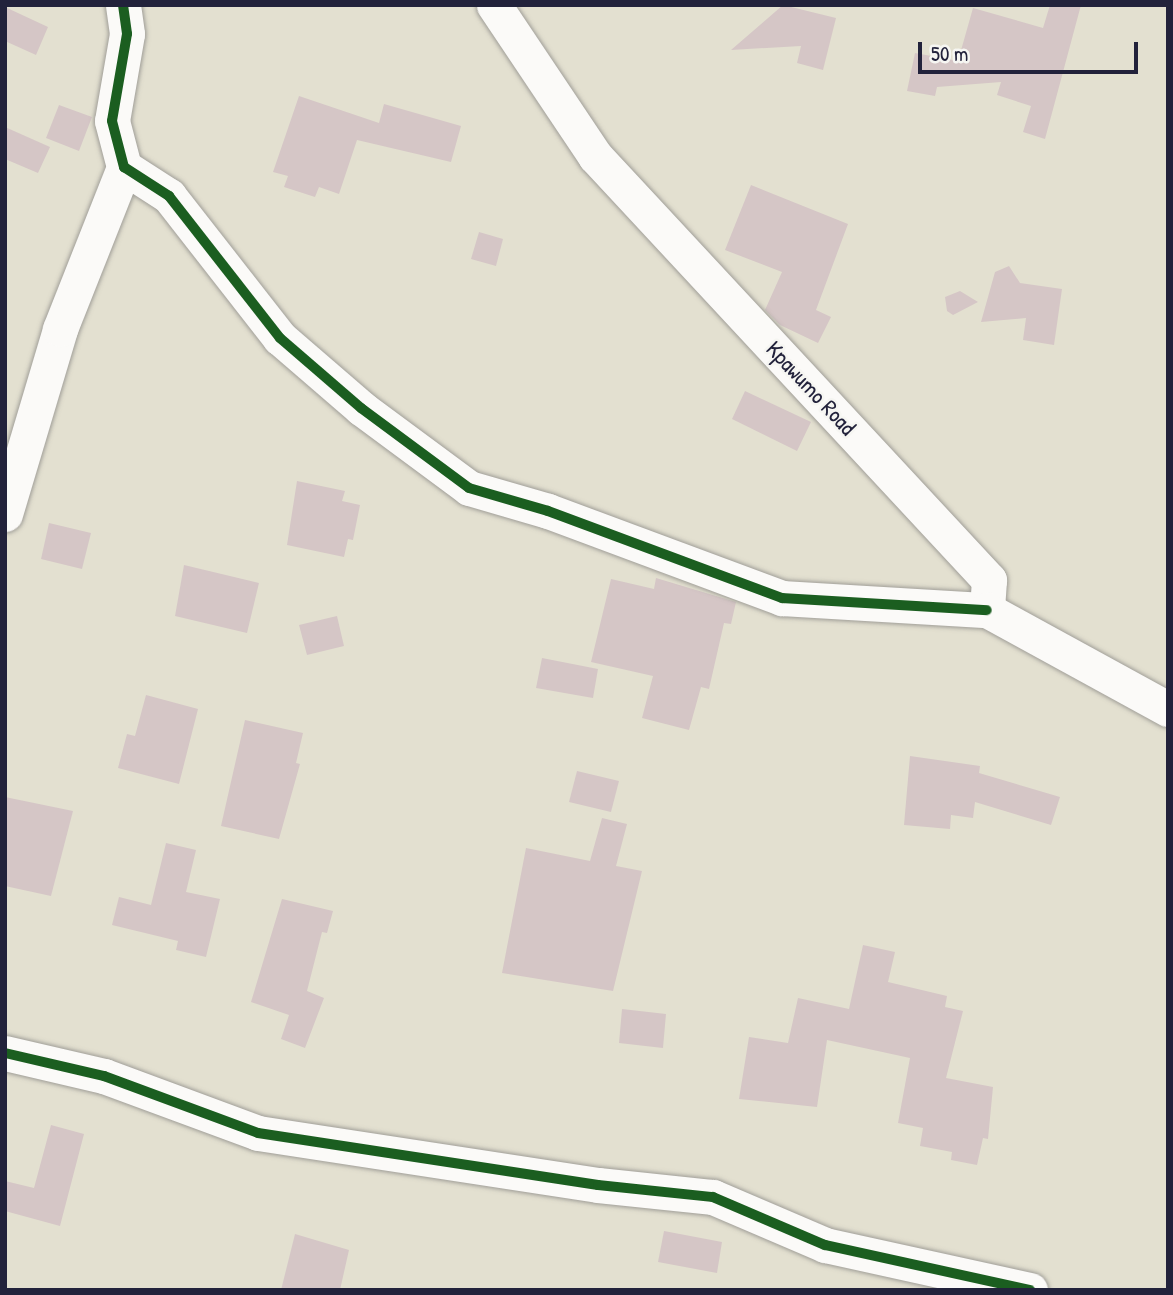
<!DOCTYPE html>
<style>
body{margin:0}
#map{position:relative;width:1173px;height:1295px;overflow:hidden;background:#e3e0d0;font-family:"Patrick Hand",sans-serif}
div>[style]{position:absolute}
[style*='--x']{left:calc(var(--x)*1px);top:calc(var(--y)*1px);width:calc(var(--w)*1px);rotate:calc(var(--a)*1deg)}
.building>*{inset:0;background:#d5c6c6}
.roads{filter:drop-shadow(0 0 2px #a09e98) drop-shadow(0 0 2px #a09e98)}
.street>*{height:35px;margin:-17.5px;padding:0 17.5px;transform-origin:17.5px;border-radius:17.5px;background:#fbfaf8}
.cycleway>*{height:10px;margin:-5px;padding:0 5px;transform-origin:5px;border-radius:5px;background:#1b5e20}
span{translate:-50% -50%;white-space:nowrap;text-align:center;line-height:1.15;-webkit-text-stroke:5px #f6f6f2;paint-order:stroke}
.street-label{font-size:23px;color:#22223b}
.frame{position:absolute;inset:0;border:7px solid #22223b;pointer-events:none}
.scale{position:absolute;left:918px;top:42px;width:220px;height:32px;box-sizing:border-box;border:4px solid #22223b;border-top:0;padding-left:9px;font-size:21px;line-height:24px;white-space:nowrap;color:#22223b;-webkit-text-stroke:5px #f6f6f2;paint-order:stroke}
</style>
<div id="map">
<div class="building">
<div style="clip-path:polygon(783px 5px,836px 18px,823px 70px,797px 63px,801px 46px,731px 50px)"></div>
<div style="clip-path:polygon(1050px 5px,1081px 5px,1045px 139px,1023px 132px,1031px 106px,997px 95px,1001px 82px,937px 87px,935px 96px,907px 91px,915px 53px,958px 61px,973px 8px,1043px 28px)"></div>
<div style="clip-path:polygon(5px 7px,48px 27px,36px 55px,5px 41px)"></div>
<div style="clip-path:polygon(299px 96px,379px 123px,384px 104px,461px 126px,451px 162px,357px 140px,339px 194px,319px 187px,315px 197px,284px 187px,288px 176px,273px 172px)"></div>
<div style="clip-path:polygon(59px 105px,92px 117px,79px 151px,46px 138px)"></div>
<div style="clip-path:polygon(5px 127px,50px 147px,38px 173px,5px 159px)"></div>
<div style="clip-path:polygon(751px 185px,848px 224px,816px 310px,831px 317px,818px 343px,780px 325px,765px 310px,782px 272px,725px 250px)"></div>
<div style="clip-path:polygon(479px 232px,503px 239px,496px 266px,471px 259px)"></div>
<div style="clip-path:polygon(1009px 266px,1020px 283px,1062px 289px,1054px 345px,1023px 340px,1026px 318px,981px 322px,995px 272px)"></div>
<div style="clip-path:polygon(960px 291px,978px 302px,953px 315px,947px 311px,945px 297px)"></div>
<div style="clip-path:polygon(745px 391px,811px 422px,797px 451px,732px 419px)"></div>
<div style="clip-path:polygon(297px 481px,345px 491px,342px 501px,360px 505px,353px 540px,348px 539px,344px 557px,287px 545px)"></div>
<div style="clip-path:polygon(49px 523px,91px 533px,82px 569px,41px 559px)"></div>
<div style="clip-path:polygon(184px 565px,259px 583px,247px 633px,175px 616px)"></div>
<div style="clip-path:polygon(656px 578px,736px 602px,731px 624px,724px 623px,709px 689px,701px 687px,689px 730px,642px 718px,653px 676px,591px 662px,611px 579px,654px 589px)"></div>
<div style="clip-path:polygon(337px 616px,344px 646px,307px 655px,299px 625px)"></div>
<div style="clip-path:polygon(542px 658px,598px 669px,593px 698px,536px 688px)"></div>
<div style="clip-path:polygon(146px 695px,198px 709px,179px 784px,118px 768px,127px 734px,135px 736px)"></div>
<div style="clip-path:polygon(245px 720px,303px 733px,296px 763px,300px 764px,279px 839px,221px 826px)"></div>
<div style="clip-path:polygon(910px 756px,980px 766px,979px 773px,1060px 797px,1051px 825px,975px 802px,973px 818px,951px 815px,950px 829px,904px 825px)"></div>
<div style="clip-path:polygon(577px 771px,619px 781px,611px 812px,569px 802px)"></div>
<div style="clip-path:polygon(5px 797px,73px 811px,51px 896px,5px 886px)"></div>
<div style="clip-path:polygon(602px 818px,627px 824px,616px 866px,642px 871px,613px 991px,502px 973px,526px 848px,590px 861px)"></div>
<div style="clip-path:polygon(166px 843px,196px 850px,186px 892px,220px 899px,206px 957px,176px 950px,178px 941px,112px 925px,119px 897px,151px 905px)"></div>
<div style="clip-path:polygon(282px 899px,333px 911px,327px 933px,322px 932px,307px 991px,324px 998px,305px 1048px,281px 1039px,289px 1015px,251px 1002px)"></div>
<div style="clip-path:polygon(863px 945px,895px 952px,888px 982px,947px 996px,945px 1007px,963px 1011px,946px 1078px,993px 1087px,988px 1139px,983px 1138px,977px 1165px,951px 1160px,952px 1152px,920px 1146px,923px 1128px,898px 1123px,910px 1058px,827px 1040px,817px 1107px,739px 1099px,749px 1037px,788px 1043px,798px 998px,849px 1009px)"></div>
<div style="clip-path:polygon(622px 1009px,666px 1014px,663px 1048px,619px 1043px)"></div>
<div style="clip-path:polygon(51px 1125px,84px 1134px,60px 1226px,5px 1211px,5px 1181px,34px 1188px)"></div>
<div style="clip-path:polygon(664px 1231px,722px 1242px,717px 1273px,658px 1262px)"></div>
<div style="clip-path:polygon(295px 1234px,349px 1250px,340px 1290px,281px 1290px)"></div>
</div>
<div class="roads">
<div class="street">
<div style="--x:123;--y:5;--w:29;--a:82"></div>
<div style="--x:127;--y:34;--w:88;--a:99.8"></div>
<div style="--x:112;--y:121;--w:48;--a:75.4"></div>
<div style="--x:124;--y:167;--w:54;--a:32.8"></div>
<div style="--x:169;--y:196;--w:180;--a:52"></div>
<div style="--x:280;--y:338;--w:107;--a:40.8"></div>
<div style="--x:361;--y:408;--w:134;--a:36.5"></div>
<div style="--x:469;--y:488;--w:82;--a:16.2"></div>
<div style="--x:548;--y:511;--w:250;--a:20.4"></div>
<div style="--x:782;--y:598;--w:205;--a:3.4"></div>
<div style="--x:494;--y:5;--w:182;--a:56.2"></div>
<div style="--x:595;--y:156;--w:579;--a:47.1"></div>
<div style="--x:989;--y:580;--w:30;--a:94"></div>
<div style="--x:987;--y:610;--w:206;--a:28.7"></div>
<div style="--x:5;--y:514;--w:193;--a:-73.4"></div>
<div style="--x:60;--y:329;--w:174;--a:-68.4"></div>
<div style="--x:5;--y:1053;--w:102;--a:13.1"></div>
<div style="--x:104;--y:1076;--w:164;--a:20.3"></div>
<div style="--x:258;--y:1133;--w:344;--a:8.7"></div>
<div style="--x:598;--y:1185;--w:116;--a:6"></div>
<div style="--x:713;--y:1197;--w:122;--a:23.2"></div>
<div style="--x:825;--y:1245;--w:210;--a:12.4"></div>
</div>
</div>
<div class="cycleway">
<div style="--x:123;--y:5;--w:29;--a:82"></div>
<div style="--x:127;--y:34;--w:88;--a:99.8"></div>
<div style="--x:112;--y:121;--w:48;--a:75.4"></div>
<div style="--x:124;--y:167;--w:54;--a:32.8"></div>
<div style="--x:169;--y:196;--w:180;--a:52"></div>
<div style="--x:280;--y:338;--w:107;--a:40.8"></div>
<div style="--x:361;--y:408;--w:134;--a:36.5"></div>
<div style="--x:469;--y:488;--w:82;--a:16.2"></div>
<div style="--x:548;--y:511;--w:250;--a:20.4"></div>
<div style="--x:782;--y:598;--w:205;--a:3.4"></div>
<div style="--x:5;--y:1053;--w:102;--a:13.1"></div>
<div style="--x:104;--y:1076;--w:164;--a:20.3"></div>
<div style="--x:258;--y:1133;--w:344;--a:8.7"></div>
<div style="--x:598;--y:1185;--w:116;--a:6"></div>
<div style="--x:713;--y:1197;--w:122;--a:23.2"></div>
<div style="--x:825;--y:1245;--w:210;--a:12.4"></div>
</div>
<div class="street-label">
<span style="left:811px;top:388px;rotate:47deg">Kpawumo Road</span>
</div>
<div class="frame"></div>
<div class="scale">50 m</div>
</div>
